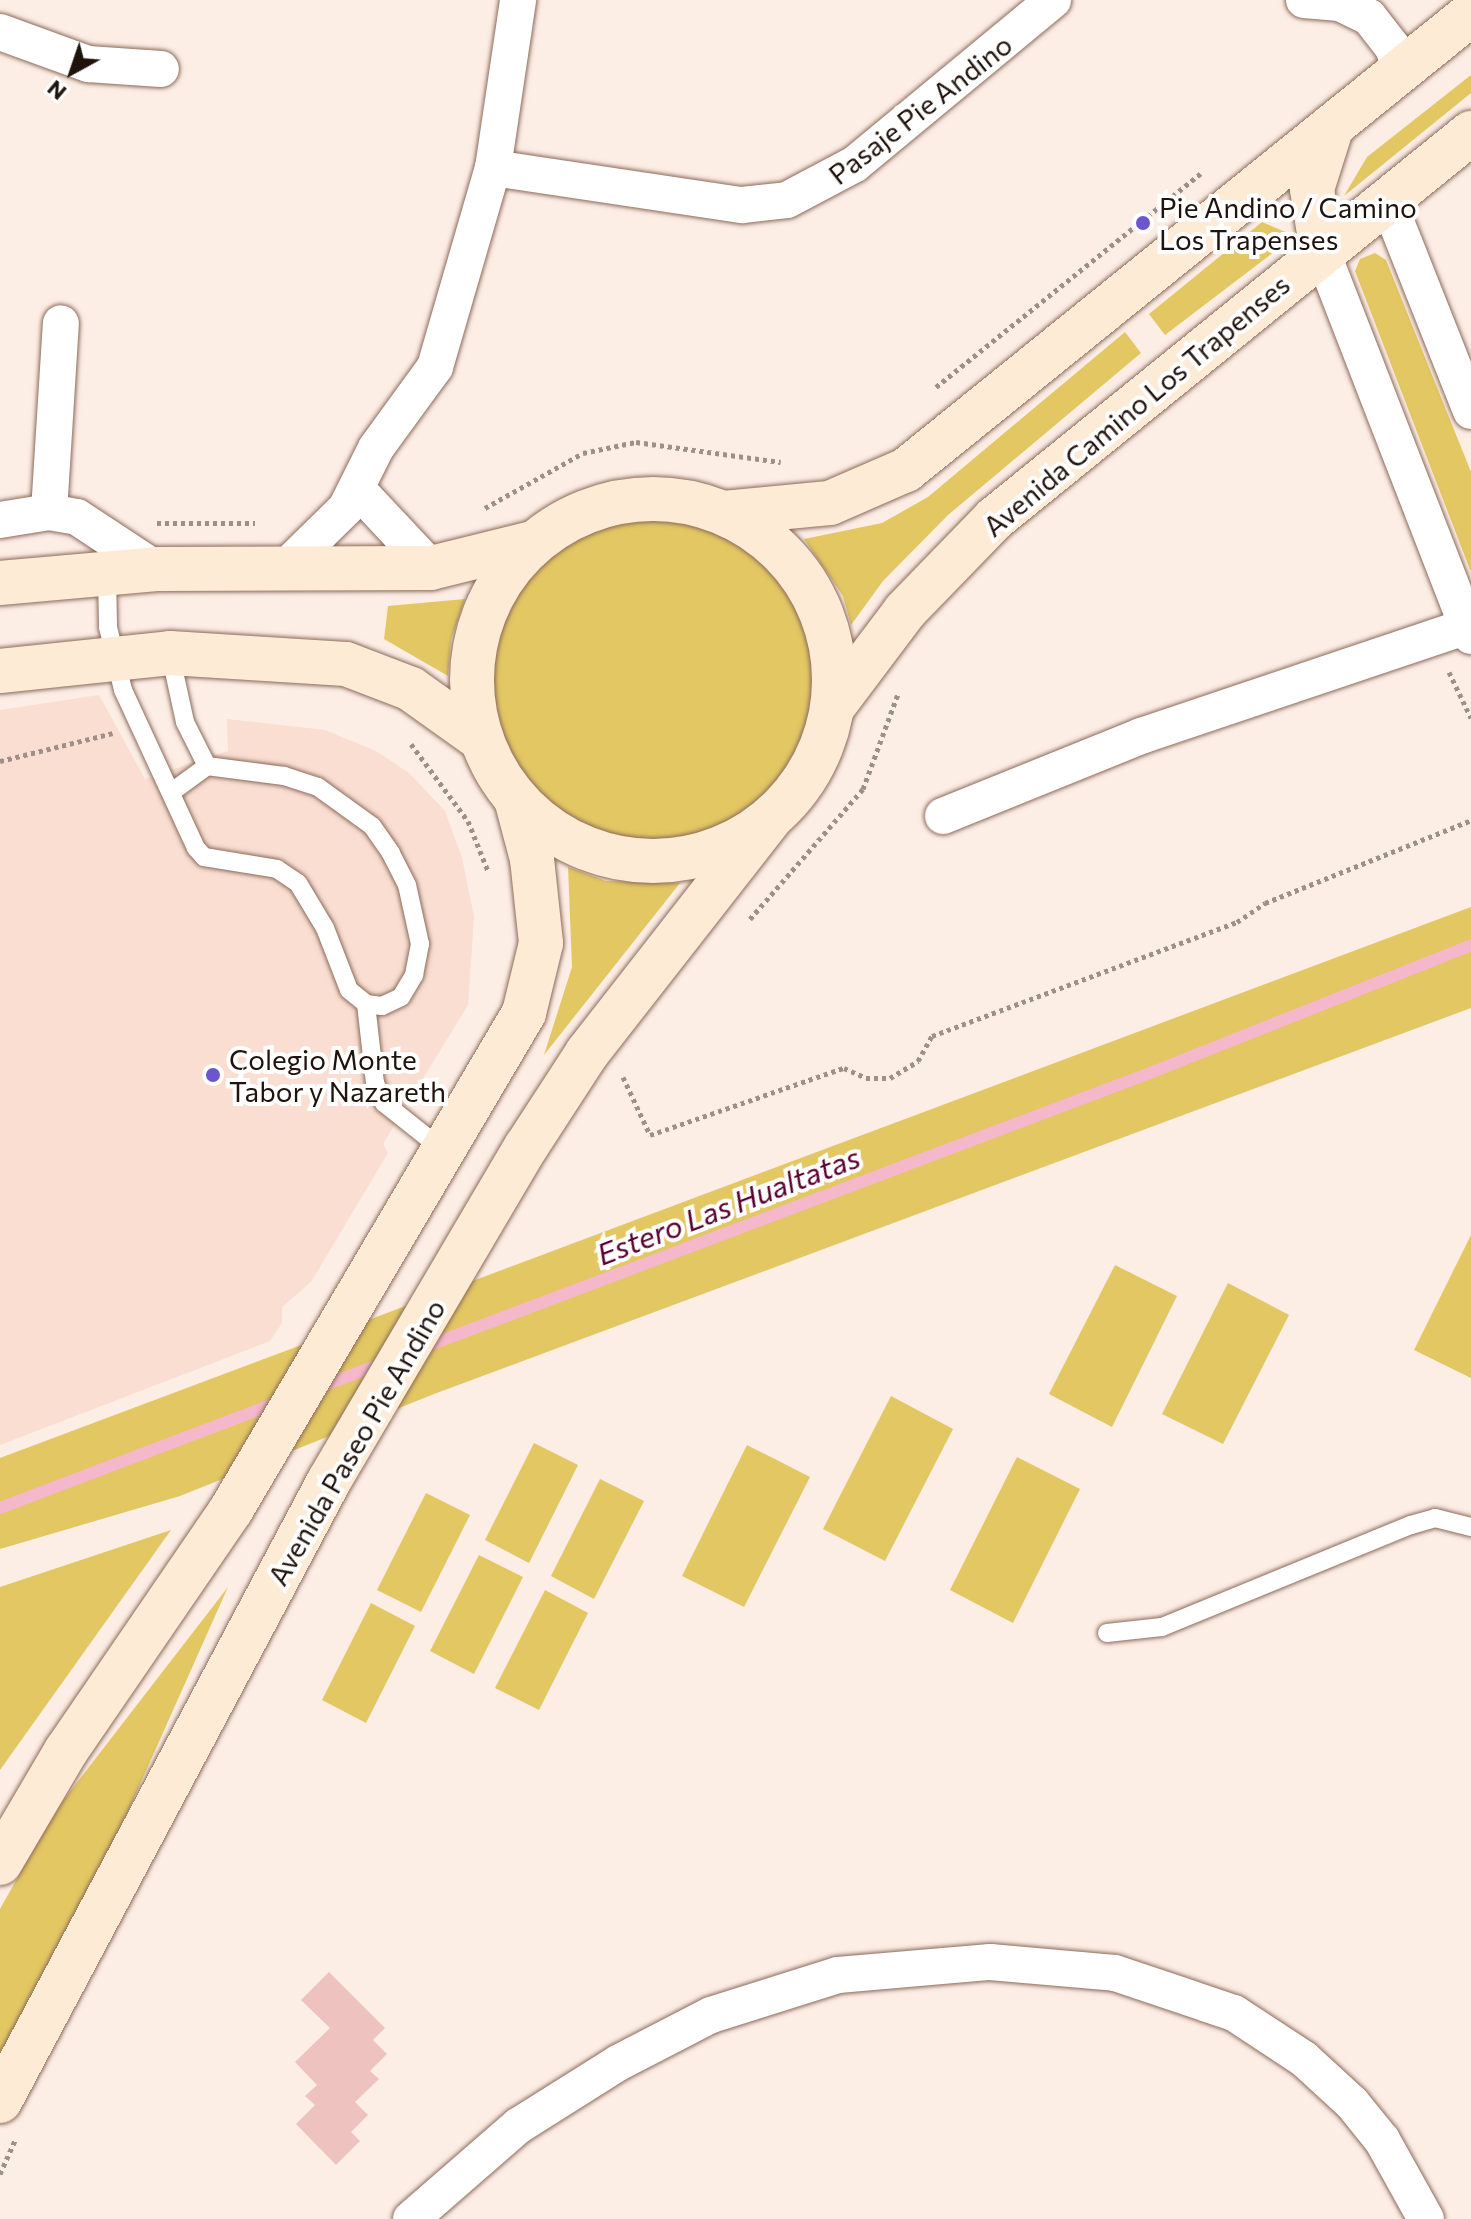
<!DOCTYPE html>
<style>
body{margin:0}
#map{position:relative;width:1471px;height:2219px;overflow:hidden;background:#fcede5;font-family:Commissioner,sans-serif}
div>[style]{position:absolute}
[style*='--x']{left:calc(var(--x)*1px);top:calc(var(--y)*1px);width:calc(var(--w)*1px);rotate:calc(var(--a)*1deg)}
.built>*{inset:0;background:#f9ded1}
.green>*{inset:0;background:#e2c763}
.round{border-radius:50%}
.stream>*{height:12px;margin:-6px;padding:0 6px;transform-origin:6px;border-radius:6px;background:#f5b7ca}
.building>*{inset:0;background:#edc2bf}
.path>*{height:5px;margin-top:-2.5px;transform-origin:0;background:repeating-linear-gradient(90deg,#9e9088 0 4px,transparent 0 8px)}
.roads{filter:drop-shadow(0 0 2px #8c6a5a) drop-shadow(0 0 2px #8c6a5a)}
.lane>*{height:18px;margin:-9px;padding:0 9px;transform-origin:9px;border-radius:9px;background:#fff}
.street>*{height:36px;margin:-18px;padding:0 18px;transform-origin:18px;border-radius:18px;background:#fff}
.secondary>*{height:44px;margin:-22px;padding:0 22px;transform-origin:22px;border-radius:22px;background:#fdebd5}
.secondary>.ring{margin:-22px;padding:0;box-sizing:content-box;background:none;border:44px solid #fdebd5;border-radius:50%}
.dots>*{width:22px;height:22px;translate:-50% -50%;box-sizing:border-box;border:4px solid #fff;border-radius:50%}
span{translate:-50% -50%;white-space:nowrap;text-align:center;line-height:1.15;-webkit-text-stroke:8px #fff;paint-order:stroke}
.street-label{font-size:28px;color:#20130d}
.poi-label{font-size:28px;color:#20130d}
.left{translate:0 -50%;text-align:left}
.water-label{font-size:30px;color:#5a002d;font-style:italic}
.north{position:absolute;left:32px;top:32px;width:80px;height:80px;-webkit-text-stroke:6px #fff;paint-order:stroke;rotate:220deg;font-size:22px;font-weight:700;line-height:32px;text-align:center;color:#20130d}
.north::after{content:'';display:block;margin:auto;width:28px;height:36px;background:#20130d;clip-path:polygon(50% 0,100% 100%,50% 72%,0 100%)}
</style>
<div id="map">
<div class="built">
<div style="clip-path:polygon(99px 695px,145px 779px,228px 751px,227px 719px,325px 730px,376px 751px,409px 773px,445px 811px,462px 858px,474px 917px,468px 1005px,383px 1144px,388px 1153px,311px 1282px,282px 1307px,282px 1323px,270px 1341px,0 1445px,0 710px)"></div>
</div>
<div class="green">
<div style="clip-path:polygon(1471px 75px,1471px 93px,1344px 196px,1367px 157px)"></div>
<div style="clip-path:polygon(1262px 222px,1295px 236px,1165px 335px,1149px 314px)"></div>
<div style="clip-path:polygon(1375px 253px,1386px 260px,1471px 472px,1471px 572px,1355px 271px,1360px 259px)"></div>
<div style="clip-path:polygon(1125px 332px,1141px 353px,948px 515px,883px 581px,851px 625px,843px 596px,804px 539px,882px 523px,928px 497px)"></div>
<div class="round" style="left:488px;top:518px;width:324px;height:324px"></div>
<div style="clip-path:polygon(465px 599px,451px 640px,448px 676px,384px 639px,388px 606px)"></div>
<div style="clip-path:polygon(568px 867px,606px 881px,680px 883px,544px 1055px,572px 967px)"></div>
<div style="clip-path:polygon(1471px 907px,1471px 1008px,434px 1394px,180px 1496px,0 1549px,0 1458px)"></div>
<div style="clip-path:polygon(1471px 1235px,1471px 1378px,1414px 1350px)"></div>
<div style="clip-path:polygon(1115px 1265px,1177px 1296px,1112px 1427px,1049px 1394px)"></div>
<div style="clip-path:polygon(1228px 1283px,1289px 1315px,1223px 1444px,1162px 1414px)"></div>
<div style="clip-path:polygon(891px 1396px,953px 1429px,885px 1561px,823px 1529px)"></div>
<div style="clip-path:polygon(534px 1443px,578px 1465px,529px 1563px,485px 1540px)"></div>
<div style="clip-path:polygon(747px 1445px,810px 1477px,744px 1607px,682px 1576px)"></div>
<div style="clip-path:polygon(1017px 1457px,1080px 1489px,1013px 1623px,950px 1590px)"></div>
<div style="clip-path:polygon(600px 1479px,644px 1501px,594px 1599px,551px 1576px)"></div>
<div style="clip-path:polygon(426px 1493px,470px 1515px,421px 1612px,377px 1590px)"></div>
<div style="clip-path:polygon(171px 1530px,0 1770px,0 1587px)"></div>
<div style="clip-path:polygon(479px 1555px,523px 1577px,474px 1674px,430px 1651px)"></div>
<div style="clip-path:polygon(228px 1587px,108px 1856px,0 2059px,0 1909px,55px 1811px)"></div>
<div style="clip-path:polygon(545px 1590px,588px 1613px,539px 1710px,495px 1688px)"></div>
<div style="clip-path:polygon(371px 1603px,415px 1626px,366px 1723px,322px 1700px)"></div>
</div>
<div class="stream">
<div style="--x:422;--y:1348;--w:773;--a:-20.69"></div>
<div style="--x:1145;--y:1075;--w:351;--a:-21.7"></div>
<div style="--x:317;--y:1388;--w:74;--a:-20.6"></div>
<div style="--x:0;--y:1508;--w:301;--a:-20.8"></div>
</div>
<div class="building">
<div style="clip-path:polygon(329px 1972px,385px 2028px,373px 2040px,387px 2054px,370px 2071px,379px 2079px,355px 2102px,368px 2115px,351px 2132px,360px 2141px,336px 2165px,296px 2124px,315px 2105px,305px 2096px,317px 2085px,295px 2062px,330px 2028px,301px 2000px)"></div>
</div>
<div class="path">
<div style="--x:936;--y:387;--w:342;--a:-38.9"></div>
<div style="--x:485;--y:508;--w:112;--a:-29.3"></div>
<div style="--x:583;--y:453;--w:54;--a:-11.7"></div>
<div style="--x:636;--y:442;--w:146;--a:7.9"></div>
<div style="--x:157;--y:523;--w:98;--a:0"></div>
<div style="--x:1449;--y:672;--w:51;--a:64.4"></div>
<div style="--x:411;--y:744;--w:96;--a:53.5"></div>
<div style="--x:468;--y:821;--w:54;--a:68.2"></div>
<div style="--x:0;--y:761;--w:116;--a:-13.9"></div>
<div style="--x:750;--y:919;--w:172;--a:-49"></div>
<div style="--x:863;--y:789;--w:101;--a:-69.8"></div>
<div style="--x:623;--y:1077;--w:64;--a:65"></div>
<div style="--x:650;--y:1135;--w:205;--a:-19.1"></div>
<div style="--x:844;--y:1068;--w:24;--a:24"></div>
<div style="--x:866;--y:1078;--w:24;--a:0"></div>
<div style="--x:890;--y:1078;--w:33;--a:-31"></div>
<div style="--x:918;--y:1061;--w:29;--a:-61"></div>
<div style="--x:932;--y:1036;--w:326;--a:-20.5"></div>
<div style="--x:1237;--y:922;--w:34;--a:-34"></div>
<div style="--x:1265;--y:903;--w:222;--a:-21.9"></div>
<div style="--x:0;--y:2174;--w:39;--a:-66"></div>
</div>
<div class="roads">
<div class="lane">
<div style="--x:107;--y:573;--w:54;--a:88.9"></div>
<div style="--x:108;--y:627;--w:65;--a:76.6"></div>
<div style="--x:123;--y:690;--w:174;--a:65.2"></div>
<div style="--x:196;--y:848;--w:12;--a:48"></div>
<div style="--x:204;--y:857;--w:74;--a:9.3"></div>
<div style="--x:277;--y:869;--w:25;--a:34"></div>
<div style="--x:298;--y:883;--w:52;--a:59"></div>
<div style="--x:325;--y:928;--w:66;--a:68.8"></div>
<div style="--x:349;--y:990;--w:22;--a:39"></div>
<div style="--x:366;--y:1004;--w:16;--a:7"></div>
<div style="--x:382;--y:1006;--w:21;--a:-25"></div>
<div style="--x:401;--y:997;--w:26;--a:-59"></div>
<div style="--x:414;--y:975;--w:32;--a:-79"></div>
<div style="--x:420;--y:944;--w:60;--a:-102.4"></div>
<div style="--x:407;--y:885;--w:36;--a:-117"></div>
<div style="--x:391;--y:853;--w:33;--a:-125"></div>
<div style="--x:372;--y:826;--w:67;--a:-144.2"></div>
<div style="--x:318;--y:787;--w:36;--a:-162"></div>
<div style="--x:284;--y:776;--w:78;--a:-172.6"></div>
<div style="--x:207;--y:766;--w:49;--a:-116.6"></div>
<div style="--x:185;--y:722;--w:71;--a:-102.3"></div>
<div style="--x:173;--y:791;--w:42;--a:-36.3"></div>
<div style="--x:366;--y:1004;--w:80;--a:83.5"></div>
<div style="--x:375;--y:1083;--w:22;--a:66"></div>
<div style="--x:384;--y:1103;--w:75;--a:38.5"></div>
<div style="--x:1107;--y:1633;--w:55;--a:-6.2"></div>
<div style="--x:1162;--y:1627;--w:269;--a:-22.3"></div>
<div style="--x:1411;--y:1525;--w:25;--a:-16"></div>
<div style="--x:1435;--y:1518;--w:37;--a:14"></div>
</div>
<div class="street">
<div style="--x:1304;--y:0;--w:36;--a:5"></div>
<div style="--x:1340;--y:3;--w:32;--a:26"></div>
<div style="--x:1369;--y:17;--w:39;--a:52"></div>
<div style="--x:1393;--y:48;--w:24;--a:71"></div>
<div style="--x:0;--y:32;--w:94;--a:20"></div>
<div style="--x:88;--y:64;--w:73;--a:3.9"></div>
<div style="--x:493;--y:168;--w:252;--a:8.5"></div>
<div style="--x:742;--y:205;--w:45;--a:-6.3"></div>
<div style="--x:787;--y:200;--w:77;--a:-27.9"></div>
<div style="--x:855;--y:164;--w:257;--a:-39.6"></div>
<div style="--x:1387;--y:199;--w:228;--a:68.4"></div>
<div style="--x:1322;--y:252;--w:412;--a:68.8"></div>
<div style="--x:359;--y:491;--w:105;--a:46.9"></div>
<div style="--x:49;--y:512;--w:189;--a:-86.4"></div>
<div style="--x:0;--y:520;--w:50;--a:-9.3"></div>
<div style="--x:49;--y:512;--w:28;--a:10"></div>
<div style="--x:77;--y:517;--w:95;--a:33.4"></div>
<div style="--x:288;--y:565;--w:81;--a:-44.5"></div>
<div style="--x:346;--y:508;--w:67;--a:-63.4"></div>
<div style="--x:376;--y:448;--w:100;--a:-53.9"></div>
<div style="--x:435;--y:367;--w:207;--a:-73.8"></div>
<div style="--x:493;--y:168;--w:170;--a:-81.5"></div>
<div style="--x:943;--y:816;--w:214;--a:-22"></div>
<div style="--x:1141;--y:736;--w:348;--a:-18.6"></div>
<div style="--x:411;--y:2219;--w:142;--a:-41"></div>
<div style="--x:518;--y:2126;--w:118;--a:-32.2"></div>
<div style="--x:618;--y:2063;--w:105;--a:-27.3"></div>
<div style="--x:711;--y:2015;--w:133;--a:-17.5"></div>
<div style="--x:838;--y:1975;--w:153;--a:-4.9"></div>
<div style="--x:990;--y:1962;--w:125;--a:5"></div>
<div style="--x:1115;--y:1973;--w:126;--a:18.6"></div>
<div style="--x:1234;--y:2013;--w:84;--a:33.3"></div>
<div style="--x:1304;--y:2059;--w:65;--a:42.5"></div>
<div style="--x:1352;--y:2103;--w:48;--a:51"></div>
<div style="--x:1382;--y:2140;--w:90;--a:60.9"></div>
</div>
<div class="secondary">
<div style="--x:1322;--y:252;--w:64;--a:-99"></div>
<div style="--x:1312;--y:189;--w:66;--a:-72.4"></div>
<div class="ring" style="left:472px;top:499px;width:318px;height:318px"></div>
<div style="--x:724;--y:513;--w:106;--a:-5.4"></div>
<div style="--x:830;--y:503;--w:83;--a:-23.5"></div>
<div style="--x:906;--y:470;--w:726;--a:-38.91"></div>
<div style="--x:0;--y:583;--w:157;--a:-5.1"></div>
<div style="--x:156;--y:569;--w:275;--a:-0.2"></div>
<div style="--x:431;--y:568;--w:104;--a:-13.9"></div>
<div style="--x:0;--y:671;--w:171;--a:-6"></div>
<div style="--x:170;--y:653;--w:176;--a:3.6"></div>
<div style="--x:346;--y:664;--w:70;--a:21"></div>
<div style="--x:411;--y:689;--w:86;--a:35.5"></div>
<div style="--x:832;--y:708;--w:121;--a:-53"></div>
<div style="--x:905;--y:611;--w:128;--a:-45.9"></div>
<div style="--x:994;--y:519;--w:614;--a:-38.98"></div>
<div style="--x:0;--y:1863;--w:130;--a:-59.5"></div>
<div style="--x:66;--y:1751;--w:292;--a:-55.6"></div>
<div style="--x:231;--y:1510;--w:577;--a:-59.48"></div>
<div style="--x:524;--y:1013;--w:72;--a:-76.3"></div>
<div style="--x:541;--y:943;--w:84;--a:-96.1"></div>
<div style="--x:532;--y:859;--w:62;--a:-104.9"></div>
<div style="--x:0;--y:2101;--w:702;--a:-62.05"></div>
<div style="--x:329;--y:1481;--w:388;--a:-59.5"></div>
<div style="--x:526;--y:1147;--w:112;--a:-57"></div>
<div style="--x:587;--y:1053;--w:297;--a:-52"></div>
</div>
</div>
<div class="dots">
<div style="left:1143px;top:223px;background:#6c56d0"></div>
<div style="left:213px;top:1075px;background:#6c56d0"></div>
</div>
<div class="street-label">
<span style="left:920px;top:109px;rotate:-38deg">Pasaje Pie Andino</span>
<span style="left:1136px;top:405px;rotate:-40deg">Avenida Camino Los Trapenses</span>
<span style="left:356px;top:1442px;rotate:-60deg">Avenida Paseo Pie Andino</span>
</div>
<div class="poi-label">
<span class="left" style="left:1159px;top:223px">Pie Andino / Camino<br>Los Trapenses</span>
<span class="left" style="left:229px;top:1075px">Colegio Monte<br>Tabor y Nazareth</span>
</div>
<div class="water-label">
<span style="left:728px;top:1205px;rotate:-21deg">Estero Las Hualtatas</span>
</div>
<div class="north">N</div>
</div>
